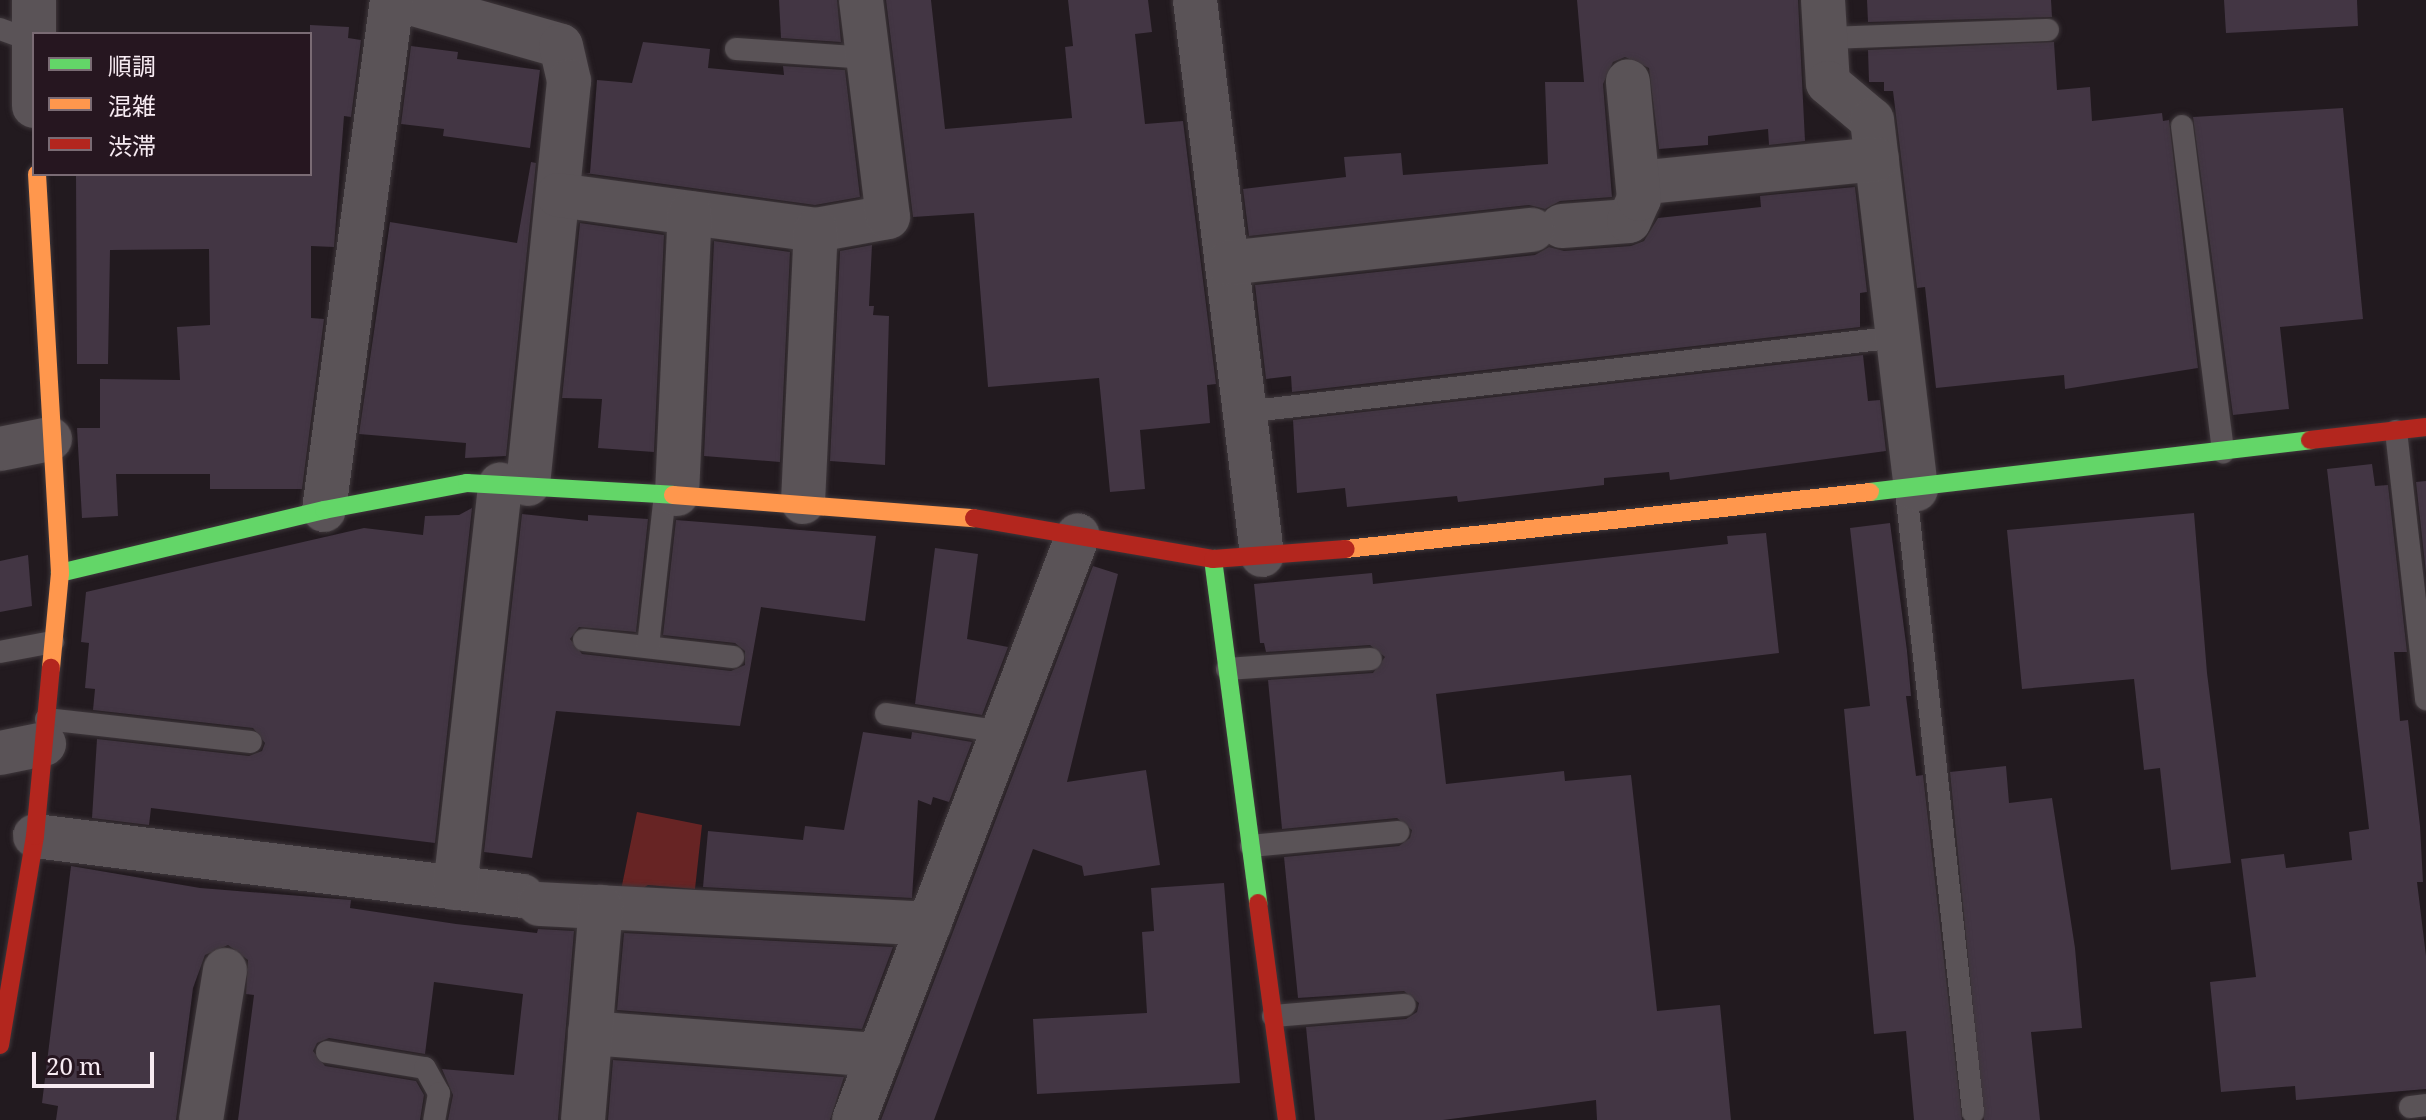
<!DOCTYPE html>
<meta charset="utf-8">
<style>
body{margin:0}
#map{position:relative;width:2426px;height:1120px;overflow:hidden;background:#221a1f;font-family:"Noto Serif","Noto Sans JP",serif}
div>[style]{position:absolute}
[style*='--x']{left:calc(var(--x)*1px);top:calc(var(--y)*1px);width:calc(var(--w)*1px);rotate:calc(var(--a)*1deg)}
.green>*{inset:0;background:#672424}
.building>*{inset:0;background:#433644}
.roads{filter:drop-shadow(0 0 2px #3e373b) drop-shadow(0 0 2px #3e373b)}
.lane>*{height:22px;margin:-11px;padding:0 11px;transform-origin:11px;border-radius:11px;background:#5a5357}
.street>*{height:44px;margin:-22px;padding:0 22px;transform-origin:22px;border-radius:22px;background:#5a5357}
.fast>*{height:18px;margin:-9px;padding:0 9px;transform-origin:9px;border-radius:9px;background:#63d668}
.slow>*{height:18px;margin:-9px;padding:0 9px;transform-origin:9px;border-radius:9px;background:#ff974d}
.jam>*{height:18px;margin:-9px;padding:0 9px;transform-origin:9px;border-radius:9px;background:#b3261e}
span{translate:-50% -50%;white-space:nowrap;text-align:center;line-height:1.15;-webkit-text-stroke:6px #261620;paint-order:stroke}
.legend{position:absolute;left:32px;top:32px;width:280px;height:144px;box-sizing:border-box;background:#261620;border:2px solid #7a6b74;margin:0;padding:10px 14px;list-style:none;font-size:24px;color:#f7ebf2}
.legend li{display:flex;align-items:center;gap:16px;height:40px}
.legend b{width:40px;border:2px solid #7a6b74}
.scale{position:absolute;left:32px;top:1052px;width:122px;height:36px;box-sizing:border-box;border:4px solid #f7ebf2;border-top:0;padding-left:10px;font-size:24px;line-height:28px;white-space:nowrap;color:#f7ebf2;-webkit-text-stroke:6px #261620;paint-order:stroke}
</style>
<div id="map">
<div class="green">
<div style="clip-path:polygon(637px 812px,702px 825px,695px 889px,648px 885px,630px 896px,620px 895px)"></div>
</div>
<div class="building">
<div style="clip-path:polygon(779px 0,837px 0,841px 42px,781px 38px)"></div>
<div style="clip-path:polygon(886px 0,931px 0,945px 129px,1072px 118px,1065px 47px,1073px 46px,1068px 0,1148px 0,1152px 32px,1135px 34px,1145px 124px,1183px 121px,1216px 384px,1207px 385px,1210px 423px,1140px 430px,1145px 489px,1110px 492px,1099px 378px,988px 387px,974px 213px,913px 217px)"></div>
<div style="clip-path:polygon(1577px 0,1798px 0,1805px 141px,1769px 145px,1768px 129px,1708px 136px,1708px 145px,1659px 149px,1649px 68px,1625px 57px,1613px 62px,1603px 84px,1612px 197px,1560px 201px,1545px 209px,1529px 205px,1249px 236px,1243px 189px,1346px 177px,1344px 157px,1401px 153px,1403px 175px,1548px 164px,1545px 82px,1584px 82px)"></div>
<div style="clip-path:polygon(1867px 0,2051px 0,2052px 17px,1868px 22px)"></div>
<div style="clip-path:polygon(2224px 0,2357px 0,2358px 26px,2226px 33px)"></div>
<div style="clip-path:polygon(310px 25px,349px 27px,348px 38px,361px 40px,351px 117px,344px 116px,334px 247px,311px 246px,311px 318px,324px 319px,302px 489px,210px 489px,210px 474px,116px 474px,118px 516px,82px 518px,77px 428px,100px 428px,100px 379px,180px 380px,177px 327px,210px 325px,209px 249px,110px 250px,108px 364px,77px 364px,76px 174px,310px 174px)"></div>
<div style="clip-path:polygon(643px 42px,710px 49px,708px 68px,784px 75px,783px 66px,845px 70px,860px 197px,815px 205px,585px 173px,590px 173px,597px 80px,632px 83px)"></div>
<div style="clip-path:polygon(2054px 42px,2057px 90px,2090px 87px,2092px 121px,2162px 113px,2163px 121px,2169px 120px,2198px 368px,2065px 389px,2064px 375px,1936px 388px,1925px 287px,1917px 288px,1893px 91px,1884px 91px,1884px 82px,1869px 82px,1868px 50px)"></div>
<div style="clip-path:polygon(411px 46px,458px 52px,457px 59px,540px 70px,530px 148px,443px 136px,444px 129px,401px 124px)"></div>
<div style="clip-path:polygon(2343px 108px,2363px 319px,2280px 327px,2289px 409px,2233px 415px,2193px 117px)"></div>
<div style="clip-path:polygon(531px 162px,536px 163px,506px 456px,465px 458px,466px 443px,359px 434px,390px 222px,517px 243px)"></div>
<div style="clip-path:polygon(1855px 187px,1867px 292px,1860px 293px,1860px 327px,1292px 392px,1291px 376px,1266px 379px,1255px 285px,1535px 255px,1549px 247px,1564px 251px,1631px 246px,1644px 241px,1658px 218px,1761px 207px,1760px 196px)"></div>
<div style="clip-path:polygon(580px 223px,664px 235px,654px 452px,598px 448px,602px 399px,562px 398px)"></div>
<div style="clip-path:polygon(714px 241px,790px 252px,780px 462px,704px 456px)"></div>
<div style="clip-path:polygon(872px 245px,869px 306px,874px 306px,873px 315px,889px 316px,885px 465px,830px 461px,840px 251px)"></div>
<div style="clip-path:polygon(1863px 355px,1868px 401px,1880px 400px,1886px 451px,1670px 480px,1669px 472px,1604px 478px,1604px 485px,1458px 502px,1457px 496px,1347px 507px,1345px 488px,1297px 493px,1293px 420px)"></div>
<div style="clip-path:polygon(2372px 464px,2375px 486px,2388px 485px,2407px 652px,2394px 652px,2400px 721px,2408px 720px,2420px 826px,2423px 882px,2417px 882px,2426px 956px,2426px 1089px,2296px 1100px,2295px 1086px,2221px 1092px,2210px 982px,2256px 977px,2241px 859px,2284px 854px,2286px 868px,2352px 860px,2349px 832px,2369px 829px,2327px 469px)"></div>
<div style="clip-path:polygon(2426px 481px,2426px 573px,2416px 482px)"></div>
<div style="clip-path:polygon(472px 508px,435px 843px,151px 808px,149px 825px,92px 818px,97px 739px,249px 756px,262px 751px,265px 743px,253px 728px,93px 710px,95px 689px,85px 688px,89px 643px,81px 642px,86px 592px,364px 528px,423px 535px,425px 516px,459px 515px)"></div>
<div style="clip-path:polygon(2194px 513px,2207px 673px,2231px 863px,2171px 870px,2160px 768px,2144px 770px,2134px 679px,2022px 689px,2007px 530px)"></div>
<div style="clip-path:polygon(522px 514px,588px 521px,588px 515px,648px 519px,636px 632px,579px 627px,570px 639px,582px 654px,731px 671px,745px 665px,745px 651px,735px 643px,663px 635px,676px 520px,876px 536px,865px 621px,761px 607px,740px 726px,556px 711px,532px 858px,484px 852px)"></div>
<div style="clip-path:polygon(1890px 523px,1907px 651px,1911px 696px,1906px 696px,1916px 776px,1923px 775px,1962px 1120px,1914px 1120px,1906px 1031px,1874px 1034px,1844px 709px,1870px 706px,1850px 528px)"></div>
<div style="clip-path:polygon(1766px 533px,1779px 653px,1436px 694px,1446px 784px,1564px 771px,1565px 781px,1631px 775px,1657px 1011px,1720px 1005px,1731px 1120px,1597px 1120px,1596px 1100px,1443px 1120px,1315px 1120px,1306px 1027px,1406px 1019px,1417px 1012px,1419px 1003px,1404px 991px,1298px 998px,1284px 857px,1399px 846px,1410px 838px,1412px 830px,1397px 818px,1282px 829px,1268px 680px,1373px 673px,1385px 657px,1370px 645px,1266px 652px,1264px 643px,1260px 643px,1254px 584px,1372px 573px,1373px 584px,1728px 544px,1727px 536px)"></div>
<div style="clip-path:polygon(935px 548px,978px 554px,967px 639px,1008px 647px,982px 715px,915px 704px)"></div>
<div style="clip-path:polygon(28px 555px,32px 606px,0 612px,0 561px)"></div>
<div style="clip-path:polygon(1093px 566px,1118px 574px,1067px 782px,1146px 770px,1160px 865px,1084px 876px,1082px 866px,1033px 849px,934px 1120px,881px 1120px)"></div>
<div style="clip-path:polygon(863px 732px,911px 739px,912px 732px,972px 742px,949px 802px,933px 797px,931px 805px,918px 800px,912px 898px,703px 887px,708px 831px,803px 840px,805px 826px,844px 830px)"></div>
<div style="clip-path:polygon(2006px 766px,2009px 803px,2052px 798px,2075px 948px,2082px 1028px,2031px 1032px,2040px 1120px,1984px 1120px,1950px 772px)"></div>
<div style="clip-path:polygon(71px 866px,200px 888px,351px 900px,350px 908px,456px 924px,537px 933px,538px 929px,574px 931px,558px 1120px,448px 1120px,453px 1095px,442px 1069px,514px 1075px,523px 994px,434px 982px,425px 1054px,329px 1038px,317px 1043px,313px 1051px,325px 1066px,416px 1081px,424px 1095px,420px 1120px,238px 1120px,254px 995px,246px 994px,248px 960px,228px 945px,205px 955px,193px 988px,176px 1120px,56px 1120px,58px 1106px,42px 1103px)"></div>
<div style="clip-path:polygon(1224px 883px,1240px 1083px,1037px 1094px,1033px 1019px,1147px 1013px,1142px 932px,1154px 931px,1151px 888px)"></div>
<div style="clip-path:polygon(624px 933px,893px 947px,862px 1029px,617px 1010px)"></div>
<div style="clip-path:polygon(613px 1060px,844px 1077px,830px 1120px,608px 1120px)"></div>
</div>
<div class="roads">
<div class="lane">
<div style="--x:0;--y:29;--w:35;--a:20"></div>
<div style="--x:1826;--y:38;--w:222;--a:-2.1"></div>
<div style="--x:736;--y:49;--w:133;--a:3.9"></div>
<div style="--x:2182;--y:126;--w:329;--a:82.8"></div>
<div style="--x:1244;--y:412;--w:658;--a:-6.54"></div>
<div style="--x:2396;--y:431;--w:270;--a:83.6"></div>
<div style="--x:1906;--y:490;--w:626;--a:83.85"></div>
<div style="--x:584;--y:640;--w:150;--a:6.5"></div>
<div style="--x:648;--y:646;--w:153;--a:-83.6"></div>
<div style="--x:0;--y:652;--w:54;--a:-10.7"></div>
<div style="--x:1227;--y:669;--w:144;--a:-4"></div>
<div style="--x:886;--y:714;--w:117;--a:8.8"></div>
<div style="--x:46;--y:719;--w:206;--a:6.4"></div>
<div style="--x:1251;--y:846;--w:148;--a:-5.4"></div>
<div style="--x:1273;--y:1016;--w:132;--a:-4.8"></div>
<div style="--x:327;--y:1052;--w:99;--a:9.3"></div>
<div style="--x:425;--y:1068;--w:29;--a:61"></div>
<div style="--x:439;--y:1093;--w:27;--a:100"></div>
<div style="--x:2410;--y:1107;--w:16;--a:-7"></div>
</div>
<div class="street">
<div style="--x:400;--y:0;--w:167;--a:15.9"></div>
<div style="--x:561;--y:46;--w:36;--a:77"></div>
<div style="--x:569;--y:81;--w:405;--a:95.8"></div>
<div style="--x:1195;--y:0;--w:559;--a:83.12"></div>
<div style="--x:1823;--y:0;--w:83;--a:86.6"></div>
<div style="--x:1828;--y:83;--w:57;--a:40.1"></div>
<div style="--x:1872;--y:120;--w:372;--a:83.2"></div>
<div style="--x:34;--y:106;--w:106;--a:-90"></div>
<div style="--x:1638;--y:183;--w:240;--a:-5.7"></div>
<div style="--x:558;--y:195;--w:260;--a:7.7"></div>
<div style="--x:816;--y:230;--w:73;--a:-10.2"></div>
<div style="--x:888;--y:217;--w:219;--a:-97.1"></div>
<div style="--x:1562;--y:226;--w:67;--a:-4.3"></div>
<div style="--x:1629;--y:221;--w:24;--a:-66"></div>
<div style="--x:1639;--y:199;--w:118;--a:-95.4"></div>
<div style="--x:1227;--y:263;--w:307;--a:-6.2"></div>
<div style="--x:0;--y:449;--w:51;--a:-11.3"></div>
<div style="--x:677;--y:494;--w:281;--a:-87.4"></div>
<div style="--x:803;--y:502;--w:272;--a:-87.3"></div>
<div style="--x:324;--y:510;--w:515;--a:-82.41"></div>
<div style="--x:0;--y:753;--w:45;--a:-11.6"></div>
<div style="--x:35;--y:836;--w:491;--a:7"></div>
<div style="--x:455;--y:888;--w:406;--a:-83.6"></div>
<div style="--x:539;--y:904;--w:391;--a:2.9"></div>
<div style="--x:590;--y:1033;--w:290;--a:4.4"></div>
<div style="--x:201;--y:1120;--w:152;--a:-80.9"></div>
<div style="--x:583;--y:1120;--w:214;--a:-85.2"></div>
<div style="--x:854;--y:1120;--w:626;--a:-69.05"></div>
</div>
<div class="fast">
<div style="--x:1870;--y:492;--w:443;--a:-6.7"></div>
<div style="--x:1213;--y:559;--w:347;--a:82.5"></div>
<div style="--x:60;--y:573;--w:271;--a:-13.4"></div>
<div style="--x:324;--y:510;--w:146;--a:-10.7"></div>
<div style="--x:467;--y:483;--w:206;--a:3.3"></div>
</div>
<div class="slow">
<div style="--x:37;--y:174;--w:400;--a:86.7"></div>
<div style="--x:60;--y:573;--w:95;--a:95.4"></div>
<div style="--x:673;--y:495;--w:302;--a:4.4"></div>
<div style="--x:1346;--y:549;--w:527;--a:-6.21"></div>
</div>
<div class="jam">
<div style="--x:2310;--y:440;--w:117;--a:-6.4"></div>
<div style="--x:974;--y:518;--w:242;--a:9.7"></div>
<div style="--x:1213;--y:559;--w:133;--a:-4.3"></div>
<div style="--x:1258;--y:903;--w:219;--a:82.4"></div>
<div style="--x:0;--y:1045;--w:212;--a:-80.5"></div>
<div style="--x:35;--y:836;--w:169;--a:-84.6"></div>
</div>
</div>
<ul class="legend">
<li><b style="height:10px;background:#63d668"></b>順調</li>
<li><b style="height:10px;background:#ff974d"></b>混雑</li>
<li><b style="height:10px;background:#b3261e"></b>渋滞</li>
</ul>
<div class="scale">20 m</div>
</div>
